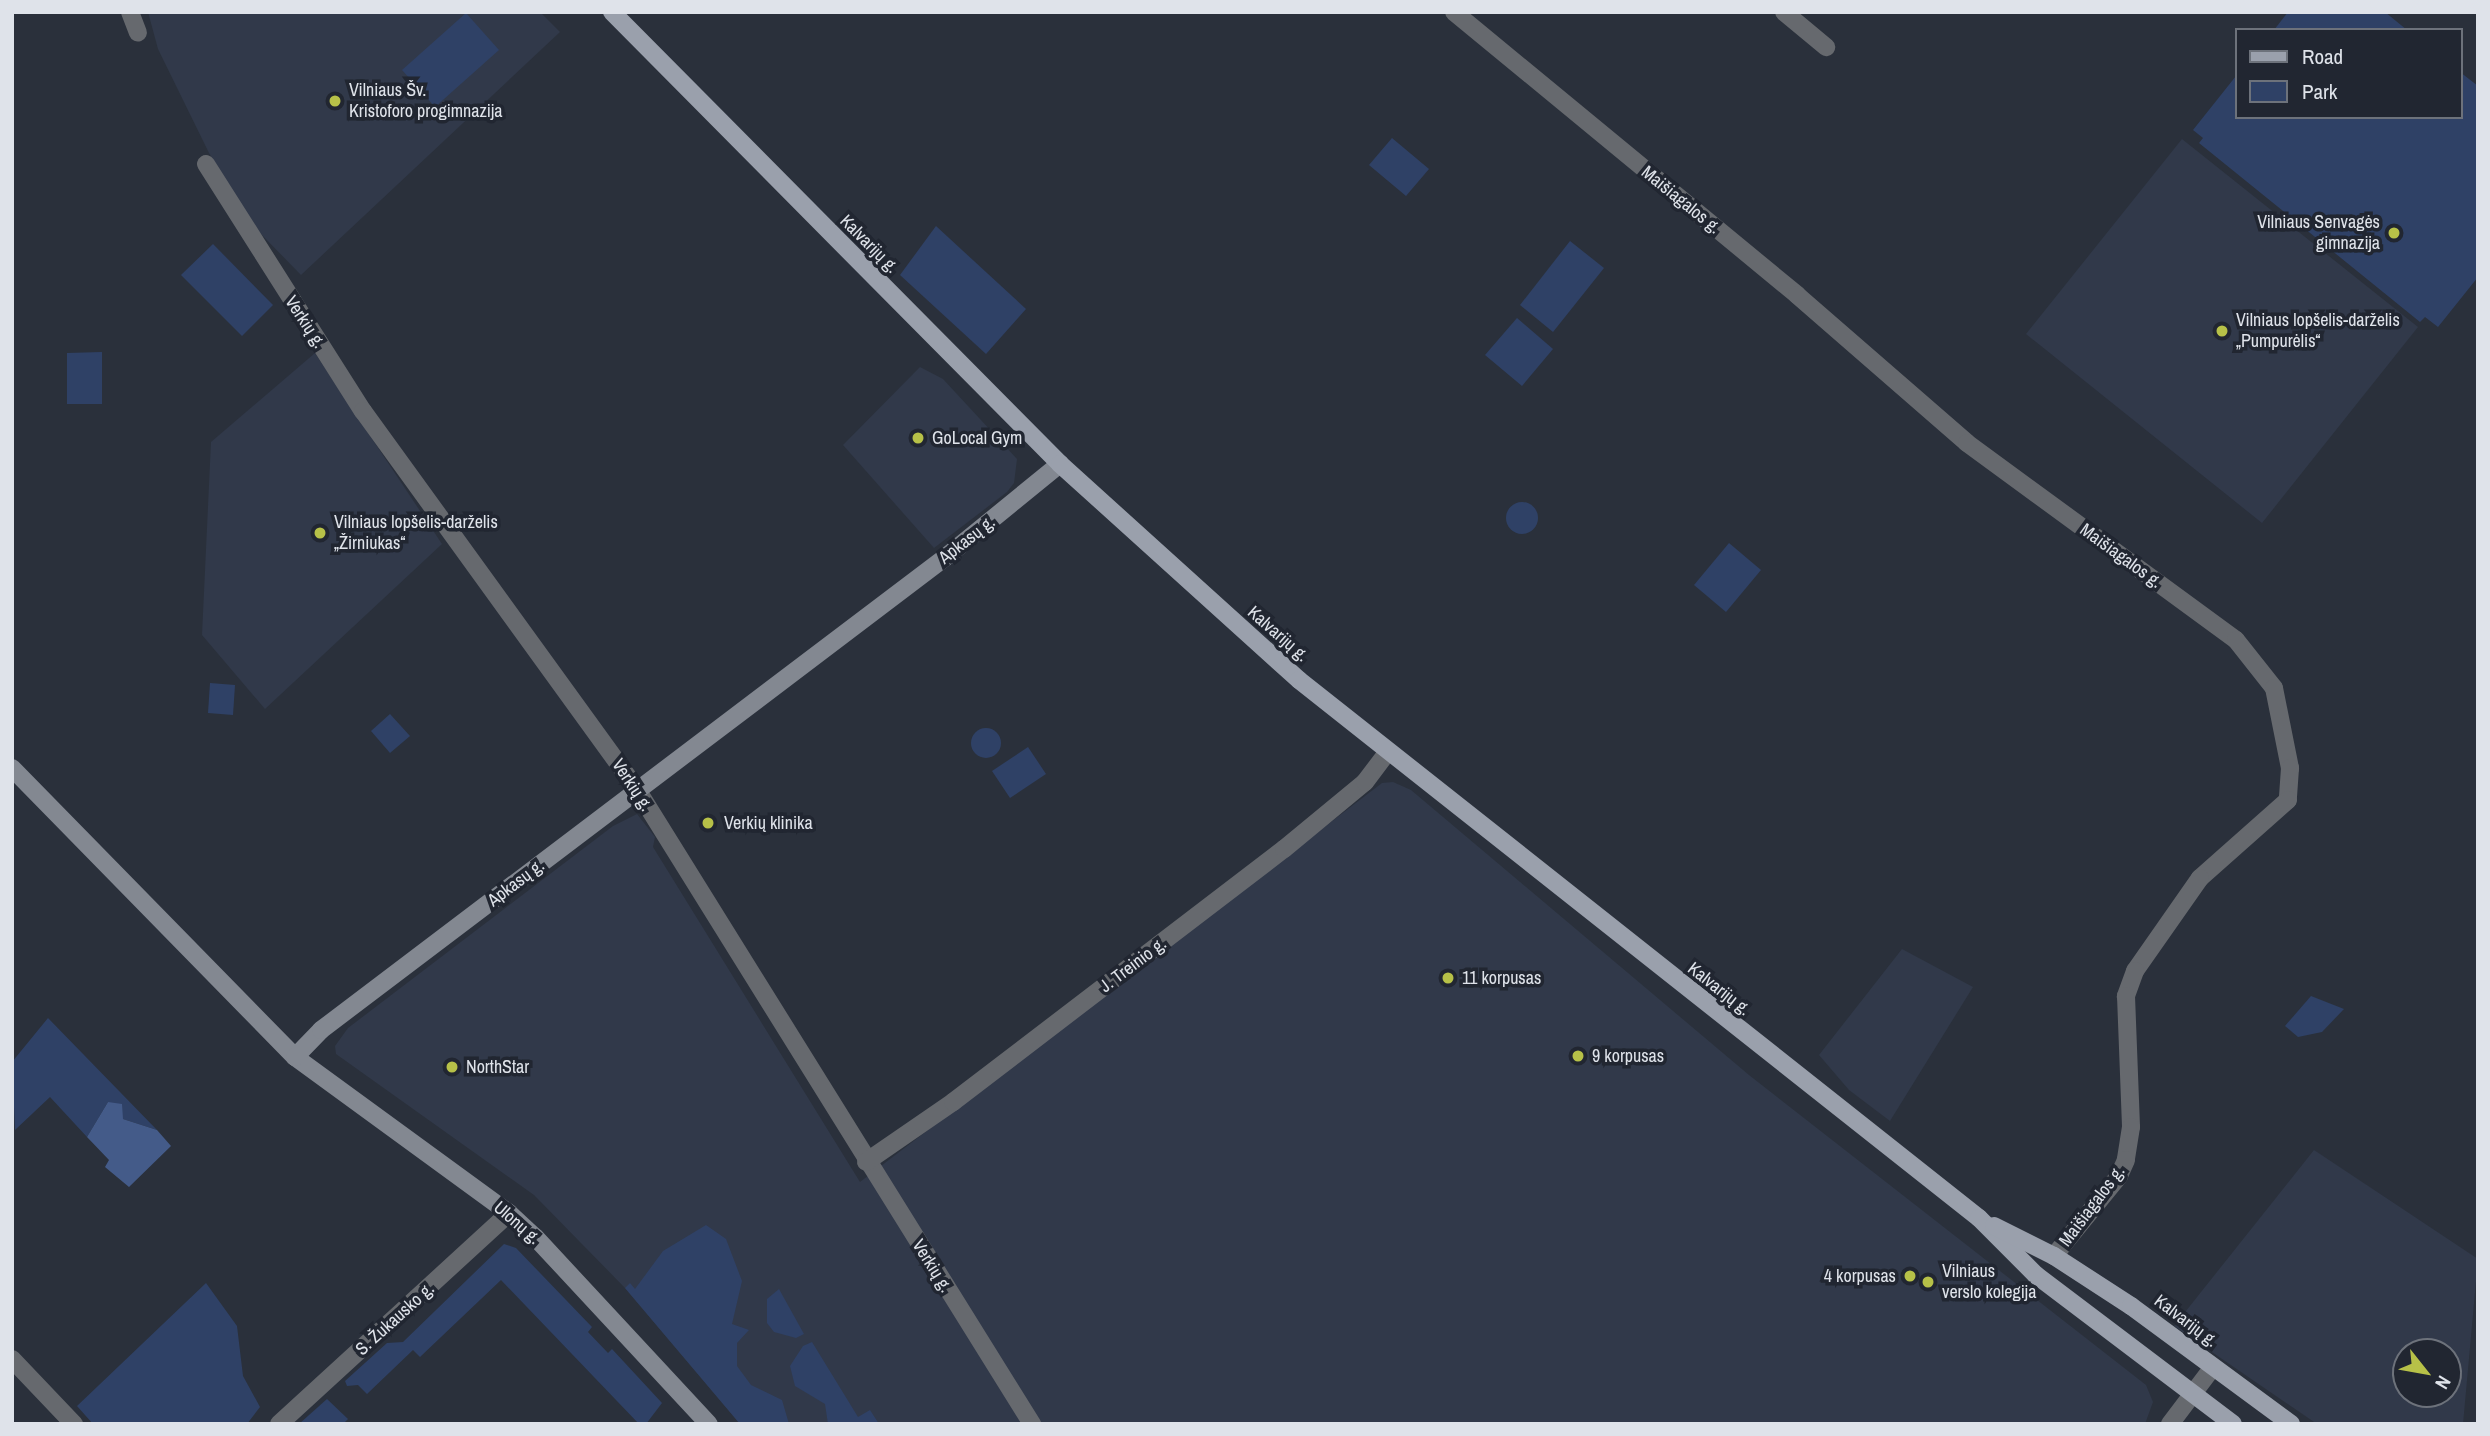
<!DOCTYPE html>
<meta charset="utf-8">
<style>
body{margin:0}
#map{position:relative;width:2490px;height:1436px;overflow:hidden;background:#2a303b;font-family:"Archivo Narrow",sans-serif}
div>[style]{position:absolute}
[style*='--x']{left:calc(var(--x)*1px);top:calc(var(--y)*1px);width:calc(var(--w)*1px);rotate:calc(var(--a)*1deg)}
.built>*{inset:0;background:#31394a}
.green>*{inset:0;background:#2f4166}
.round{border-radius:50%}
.forest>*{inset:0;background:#445b89}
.minor>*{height:18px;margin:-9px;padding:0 9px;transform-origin:9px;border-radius:9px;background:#66696e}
.tertiary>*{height:18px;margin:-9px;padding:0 9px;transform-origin:9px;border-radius:9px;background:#66696e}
.secondary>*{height:18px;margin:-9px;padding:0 9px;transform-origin:9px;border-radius:9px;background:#838891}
.primary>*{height:18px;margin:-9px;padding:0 9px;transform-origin:9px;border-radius:9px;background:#9aa0ac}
.dots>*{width:19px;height:19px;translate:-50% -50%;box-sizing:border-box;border:4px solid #212631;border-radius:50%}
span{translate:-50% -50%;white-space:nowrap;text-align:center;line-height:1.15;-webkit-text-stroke:7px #212631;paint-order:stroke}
.poi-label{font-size:18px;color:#dfe3ea}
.left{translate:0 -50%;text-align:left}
.right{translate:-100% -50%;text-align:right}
.street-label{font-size:18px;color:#dfe3ea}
.frame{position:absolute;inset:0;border:14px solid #dfe3ea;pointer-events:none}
.legend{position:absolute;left:2235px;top:28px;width:228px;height:91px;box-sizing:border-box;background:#212631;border:2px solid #6d727b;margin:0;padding:9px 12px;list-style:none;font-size:21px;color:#dfe3ea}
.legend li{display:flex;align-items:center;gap:14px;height:35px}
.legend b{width:35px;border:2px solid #6d727b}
.north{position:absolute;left:2392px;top:1338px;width:70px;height:70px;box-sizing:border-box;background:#212631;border:2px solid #6d727b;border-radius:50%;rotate:121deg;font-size:19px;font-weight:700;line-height:28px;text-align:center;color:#dfe3ea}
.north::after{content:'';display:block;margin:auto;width:24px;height:32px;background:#b7c148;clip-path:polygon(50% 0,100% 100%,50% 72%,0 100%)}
</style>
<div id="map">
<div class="built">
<div style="clip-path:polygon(148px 12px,540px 12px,560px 32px,301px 275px,258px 231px,209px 153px,158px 49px)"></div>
<div style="clip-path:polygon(2182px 139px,2418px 327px,2262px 523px,2026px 334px)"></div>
<div style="clip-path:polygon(315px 353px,442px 544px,265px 709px,202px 635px,211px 442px)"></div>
<div style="clip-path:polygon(920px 367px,943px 379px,1017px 459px,1014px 483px,1007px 492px,934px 548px,843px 445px)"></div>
<div style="clip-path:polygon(1393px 782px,1411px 790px,1749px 1075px,2146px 1385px,2153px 1402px,2145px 1424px,740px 1424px,625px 1288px,534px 1195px,336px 1054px,335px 1046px,348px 1028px,613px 826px,637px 814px,655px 837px,653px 847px,860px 1182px,1382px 783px)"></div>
<div style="clip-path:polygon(1902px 949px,1973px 987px,1890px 1121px,1849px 1090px,1819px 1055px)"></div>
<div style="clip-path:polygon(evenodd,2314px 1150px,2478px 1259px,2463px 1424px,2317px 1424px,2174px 1326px,2314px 1150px,2406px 1352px,2448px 1352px,2448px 1394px,2406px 1394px,2406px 1352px)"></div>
</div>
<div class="green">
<div style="clip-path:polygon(2288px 12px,2385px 12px,2407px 30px,2274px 30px)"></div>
<div style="clip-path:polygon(466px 13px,499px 50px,435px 107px,402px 70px)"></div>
<div style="clip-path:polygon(2460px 72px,2478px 86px,2478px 277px,2438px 327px,2425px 317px,2420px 322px,2199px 143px,2203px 138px,2193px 130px,2236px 76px,2236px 117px,2460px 117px)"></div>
<div style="clip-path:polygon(1392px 138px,1429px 169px,1406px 196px,1369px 165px)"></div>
<div style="clip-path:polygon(936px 226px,1026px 309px,986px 354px,900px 275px)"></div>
<div style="clip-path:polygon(1570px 241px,1604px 268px,1553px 332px,1520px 305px)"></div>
<div style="clip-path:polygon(213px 244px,273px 305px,242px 336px,181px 275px)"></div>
<div style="clip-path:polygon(1517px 318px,1553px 349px,1522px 386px,1485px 355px)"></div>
<div style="clip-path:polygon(102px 352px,102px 404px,67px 404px,67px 353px)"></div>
<div class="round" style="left:1506px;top:502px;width:32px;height:32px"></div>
<div style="clip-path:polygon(1729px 543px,1761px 570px,1726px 612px,1694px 585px)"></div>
<div style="clip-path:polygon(210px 683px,235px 685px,233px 715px,208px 713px)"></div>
<div style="clip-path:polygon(390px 714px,410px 736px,390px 753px,371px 731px)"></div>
<div class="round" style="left:971px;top:728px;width:30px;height:30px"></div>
<div style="clip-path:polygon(1028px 747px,1046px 774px,1010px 798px,992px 771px)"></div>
<div style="clip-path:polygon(2311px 996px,2344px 1009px,2322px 1032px,2298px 1037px,2285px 1026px)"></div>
<div style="clip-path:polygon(48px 1018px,157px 1130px,123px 1119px,108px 1102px,87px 1137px,50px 1097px,15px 1130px,12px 1062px)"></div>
<div style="clip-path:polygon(706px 1225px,726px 1239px,742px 1281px,732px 1324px,749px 1330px,737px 1343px,737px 1366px,751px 1385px,782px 1400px,789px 1424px,740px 1424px,625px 1288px,630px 1283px,635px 1289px,663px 1251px)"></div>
<div style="clip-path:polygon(504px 1244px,516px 1248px,592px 1327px,588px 1332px,608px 1353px,612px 1349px,662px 1403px,646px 1424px,639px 1424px,501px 1280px,420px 1357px,413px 1350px,367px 1394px,358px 1385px,347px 1386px,345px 1381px,387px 1343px,403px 1342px)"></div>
<div style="clip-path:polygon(206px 1283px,237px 1326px,243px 1376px,260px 1407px,247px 1424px,93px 1424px,77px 1406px)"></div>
<div style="clip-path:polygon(779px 1289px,804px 1334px,796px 1338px,774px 1332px,767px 1323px,767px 1299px)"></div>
<div style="clip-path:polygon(812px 1342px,858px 1417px,870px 1410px,879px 1424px,828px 1424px,825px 1404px,795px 1386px,790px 1366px,803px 1346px)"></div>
<div style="clip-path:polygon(327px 1399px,348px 1419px,343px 1424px,299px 1424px)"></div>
</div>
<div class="forest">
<div style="clip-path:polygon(108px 1102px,122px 1104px,123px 1119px,157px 1130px,171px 1146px,129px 1187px,105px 1167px,109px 1160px,87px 1137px)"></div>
</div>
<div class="minor">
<div style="--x:130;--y:12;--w:22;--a:69"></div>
<div style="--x:1454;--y:12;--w:445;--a:39.5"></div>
<div style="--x:1797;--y:295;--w:225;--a:41"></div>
<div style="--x:1967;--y:443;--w:333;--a:36.2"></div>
<div style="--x:2236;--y:640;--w:61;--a:51.6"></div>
<div style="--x:2274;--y:688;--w:82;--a:78.7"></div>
<div style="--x:2290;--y:768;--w:32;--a:94"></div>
<div style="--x:2288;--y:800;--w:118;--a:138.4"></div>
<div style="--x:2200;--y:878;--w:113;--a:125"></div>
<div style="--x:2135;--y:971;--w:27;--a:110"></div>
<div style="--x:2126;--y:996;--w:131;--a:87.8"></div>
<div style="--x:2131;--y:1127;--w:33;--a:99"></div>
<div style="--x:2126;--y:1160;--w:17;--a:114"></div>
<div style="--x:2119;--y:1176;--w:103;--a:129.1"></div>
<div style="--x:1784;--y:12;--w:55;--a:39.8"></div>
<div style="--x:206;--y:164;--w:293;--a:57.6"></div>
<div style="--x:363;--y:411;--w:469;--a:54.1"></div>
<div style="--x:638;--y:791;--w:746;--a:58.1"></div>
<div style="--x:866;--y:1162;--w:106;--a:-34.6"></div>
<div style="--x:953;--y:1102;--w:417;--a:-37.4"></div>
<div style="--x:1284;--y:849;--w:105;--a:-39.6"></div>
<div style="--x:1365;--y:782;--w:35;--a:-53"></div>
<div style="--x:12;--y:1359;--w:90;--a:46.4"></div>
<div style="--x:279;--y:1424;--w:312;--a:-42.5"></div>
</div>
<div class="tertiary">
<div style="--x:2170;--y:1424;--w:71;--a:-53"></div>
</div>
<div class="secondary">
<div style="--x:12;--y:768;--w:404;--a:45.6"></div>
<div style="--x:295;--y:1057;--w:265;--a:36.1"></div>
<div style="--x:509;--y:1213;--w:35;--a:43"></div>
<div style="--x:535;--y:1237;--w:255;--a:47.1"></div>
<div style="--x:295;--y:1057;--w:37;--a:-46"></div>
<div style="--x:321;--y:1030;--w:785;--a:-37.13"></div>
<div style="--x:947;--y:556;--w:146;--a:-39.2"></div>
</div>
<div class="primary">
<div style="--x:612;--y:12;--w:636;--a:45.25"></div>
<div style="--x:1060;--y:464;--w:322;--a:42.1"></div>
<div style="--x:1299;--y:680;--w:867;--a:38.35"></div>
<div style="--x:1979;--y:1218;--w:81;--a:45"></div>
<div style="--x:2036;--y:1275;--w:247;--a:37.1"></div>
<div style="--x:1994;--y:1226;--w:67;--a:26.6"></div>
<div style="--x:2054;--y:1256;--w:92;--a:33"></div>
<div style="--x:2131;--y:1306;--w:199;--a:36.4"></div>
</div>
<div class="dots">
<div style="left:335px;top:101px;background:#b7c148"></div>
<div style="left:2394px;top:233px;background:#b7c148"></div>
<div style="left:2222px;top:331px;background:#b7c148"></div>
<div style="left:918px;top:438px;background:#b7c148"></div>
<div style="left:320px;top:533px;background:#b7c148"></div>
<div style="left:708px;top:823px;background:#b7c148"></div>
<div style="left:1448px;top:978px;background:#b7c148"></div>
<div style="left:1578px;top:1056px;background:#b7c148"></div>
<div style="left:452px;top:1067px;background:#b7c148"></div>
<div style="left:1910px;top:1276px;background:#b7c148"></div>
<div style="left:1928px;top:1282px;background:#b7c148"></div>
</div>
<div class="poi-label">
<span class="left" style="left:349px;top:101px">Vilniaus Šv.<br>Kristoforo progimnazija</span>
<span class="right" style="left:2380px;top:233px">Vilniaus Senvagės<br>gimnazija</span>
<span class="left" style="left:2236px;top:331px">Vilniaus lopšelis-darželis<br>„Pumpurėlis“</span>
<span class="left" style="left:932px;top:438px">GoLocal Gym</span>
<span class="left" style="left:334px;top:533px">Vilniaus lopšelis-darželis<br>„Žirniukas“</span>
<span class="left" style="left:724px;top:823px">Verkių klinika</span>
<span class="left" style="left:1462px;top:978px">11 korpusas</span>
<span class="left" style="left:1592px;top:1056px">9 korpusas</span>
<span class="left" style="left:466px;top:1067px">NorthStar</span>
<span class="left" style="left:1942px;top:1282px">Vilniaus<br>verslo kolegija</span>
<span class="right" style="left:1896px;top:1276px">4 korpusas</span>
</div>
<div class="street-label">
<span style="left:1681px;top:200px;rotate:39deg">Maišiagalos g.</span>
<span style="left:869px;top:244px;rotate:45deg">Kalvarijų g.</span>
<span style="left:305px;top:322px;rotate:57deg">Verkių g.</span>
<span style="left:967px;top:540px;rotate:-38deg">Apkasų g.</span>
<span style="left:2121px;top:556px;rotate:36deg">Maišiagalos g.</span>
<span style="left:1278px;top:634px;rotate:41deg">Kalvarijų g.</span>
<span style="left:632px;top:785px;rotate:57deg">Verkių g.</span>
<span style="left:516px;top:883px;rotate:-37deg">Apkasų g.</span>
<span style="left:1133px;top:965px;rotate:-37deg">J. Treinio g.</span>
<span style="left:1719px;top:989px;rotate:38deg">Kalvarijų g.</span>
<span style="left:2092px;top:1206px;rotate:-53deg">Maišiagalos g.</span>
<span style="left:517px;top:1223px;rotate:41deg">Ulonų g.</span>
<span style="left:932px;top:1266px;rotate:58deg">Verkių g.</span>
<span style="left:395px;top:1319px;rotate:-42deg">S. Žukausko g.</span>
<span style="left:2186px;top:1321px;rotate:37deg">Kalvarijų g.</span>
</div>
<div class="frame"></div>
<ul class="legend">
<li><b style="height:9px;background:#9aa0ac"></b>Road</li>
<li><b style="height:19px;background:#2f4166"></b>Park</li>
</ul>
<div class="north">N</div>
</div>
